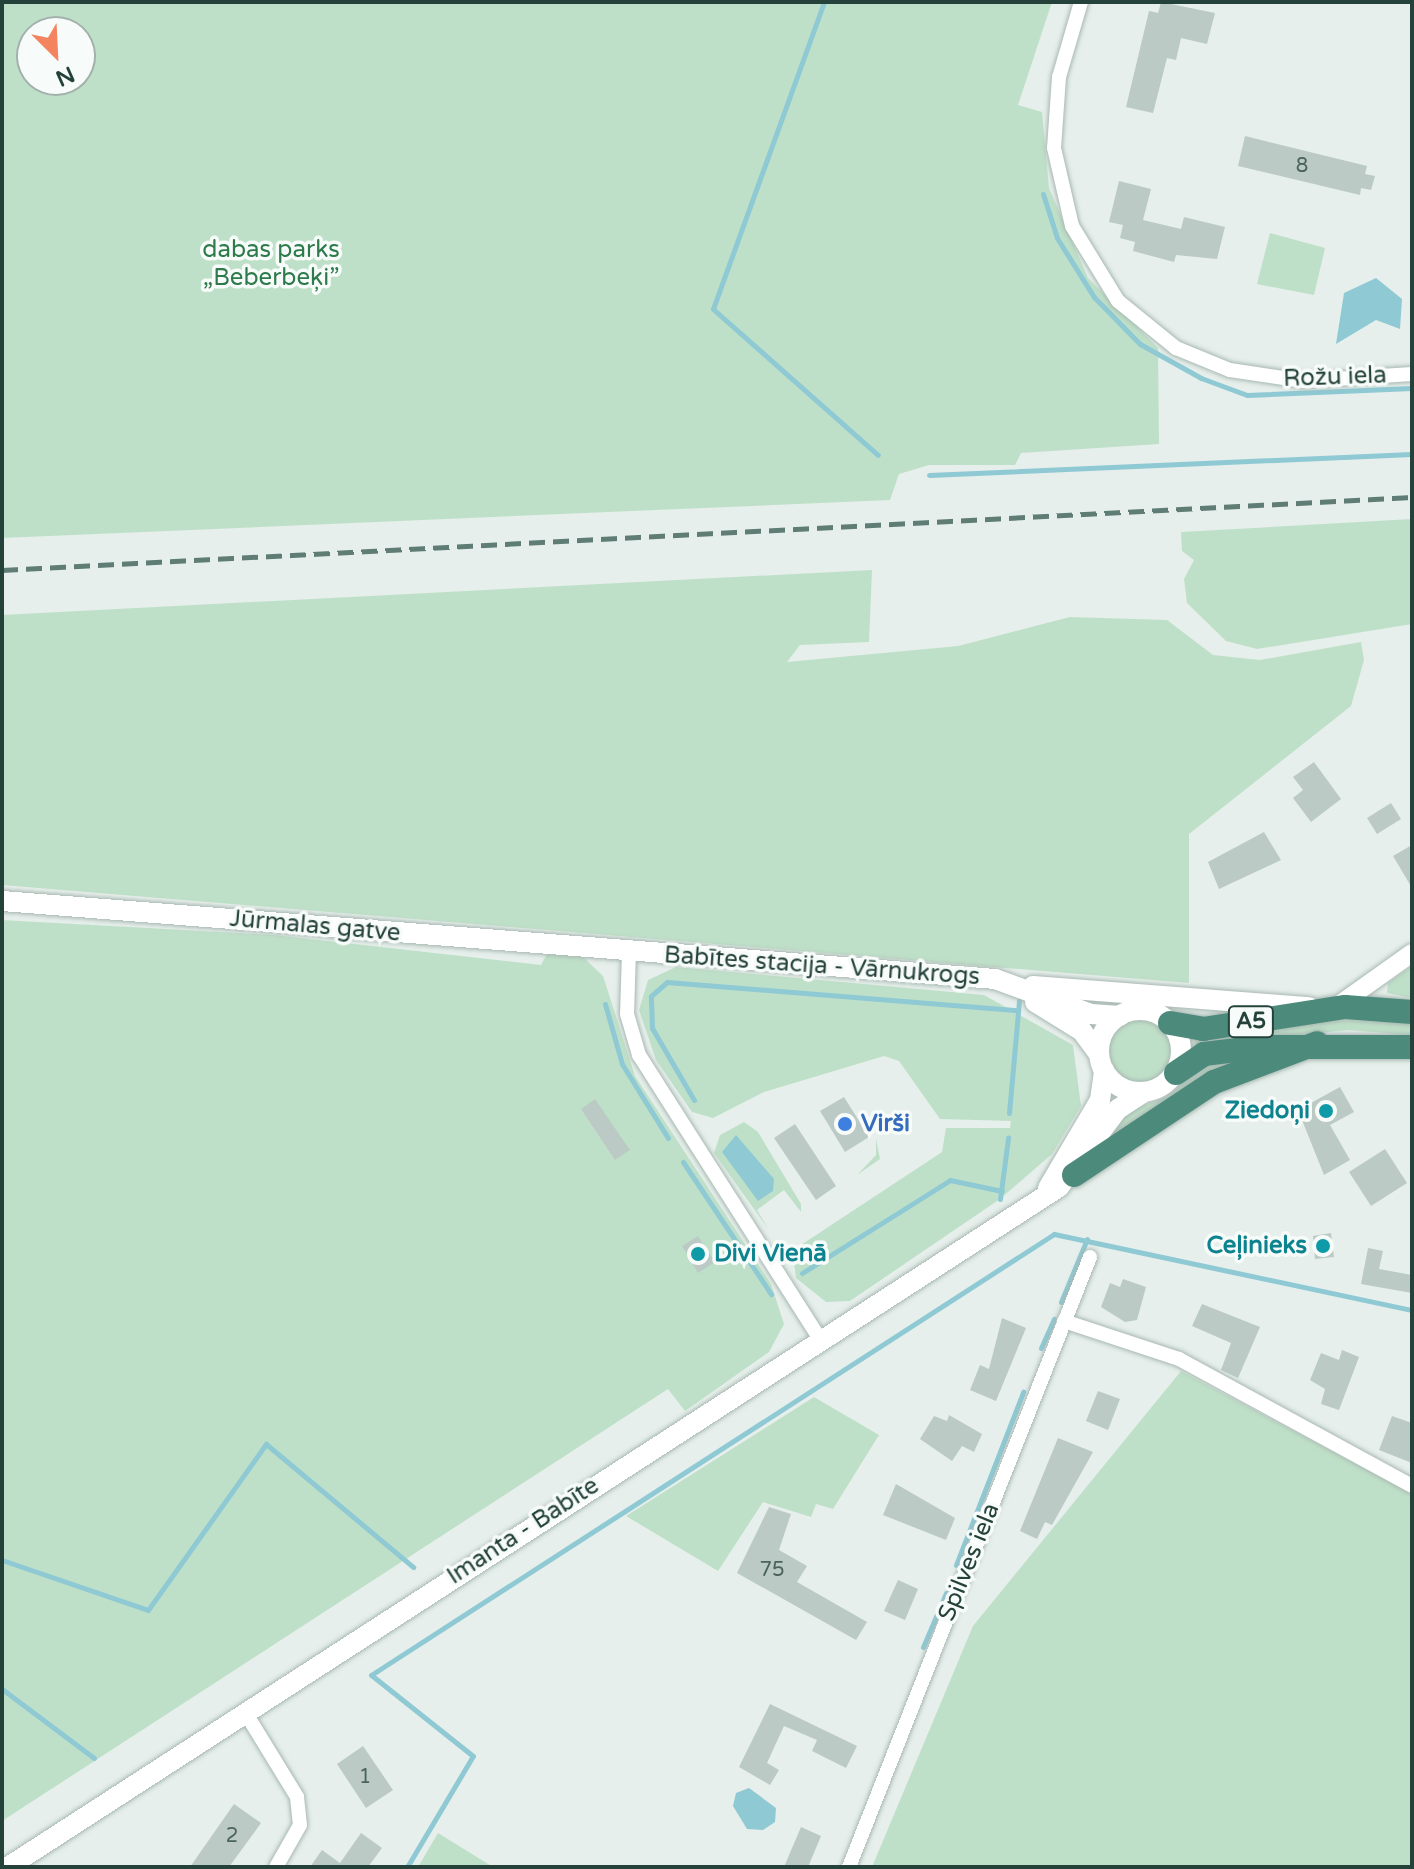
<!DOCTYPE html>
<meta charset="utf-8">
<style>
body{margin:0}
#map{position:relative;width:1414px;height:1869px;overflow:hidden;background:#e6efeb;font-family:"Varela Round",sans-serif}
div>[style]{position:absolute}
[style*='--x']{left:calc(var(--x)*1px);top:calc(var(--y)*1px);width:calc(var(--w)*1px);rotate:calc(var(--a)*1deg)}
.green>*{inset:0;background:#bfe0c8}
.round{border-radius:50%}
.water>*{inset:0;background:#8ec9d4}
.stream>*{height:5px;margin:-2.5px;padding:0 2.5px;transform-origin:2.5px;border-radius:2.5px;background:#8ec9d4}
.building>*{inset:0;background:#bbcac4}
.roads{filter:drop-shadow(0 0 2px #a8b8b2) drop-shadow(0 0 2px #a8b8b2)}
.minor>*{height:14px;margin:-7px;padding:0 7px;transform-origin:7px;border-radius:7px;background:#fff}
.tertiary>*{height:18px;margin:-9px;padding:0 9px;transform-origin:9px;border-radius:9px;background:#fff}
.secondary>*{height:20px;margin:-10px;padding:0 10px;transform-origin:10px;border-radius:10px;background:#fff}
.secondary>.ring{margin:-10px;padding:0;box-sizing:content-box;background:none;border:20px solid #fff;border-radius:50%}
.trunk>*{height:24px;margin:-12px;padding:0 12px;transform-origin:12px;border-radius:12px;background:#4c8a7c}
.rail>*{height:5px;margin-top:-2.5px;transform-origin:0;background:repeating-linear-gradient(90deg,#5f7d75 0 16px,transparent 0 24px)}
.dots>*{width:22px;height:22px;translate:-50% -50%;box-sizing:border-box;border:4px solid #f7fbf9;border-radius:50%}
span{translate:-50% -50%;white-space:nowrap;text-align:center;line-height:1.15;-webkit-text-stroke:7px #f7fbf9;paint-order:stroke}
.number-label{font-size:20px;color:#4a645c}
.number-label span{-webkit-text-stroke-width:0}
.shield-label span{padding:2px 6px;background:#f7fbf9;border:2px solid;border-radius:6px;-webkit-text-stroke-width:0}
.shield-label{font-size:22px;color:#24423a;font-weight:700}
.park-label{font-size:24px;color:#2d7a4b}
.street-label{font-size:24px;color:#24423a}
.culture-label{font-size:24px;color:#0d838f;font-weight:700}
.right{translate:-100% -50%;text-align:right}
.left{translate:0 -50%;text-align:left}
.shop-label{font-size:24px;color:#366cbe;font-weight:700}
.frame{position:absolute;inset:0;border:4px solid #24423a;pointer-events:none}
.north{position:absolute;left:16px;top:16px;width:80px;height:80px;box-sizing:border-box;background:#f7fbf9;border:2px solid #a3b1ad;border-radius:50%;rotate:156deg;font-size:22px;font-weight:700;line-height:32px;text-align:center;color:#24423a}
.north::after{content:'';display:block;margin:auto;width:28px;height:36px;background:#f4845f;clip-path:polygon(50% 0,100% 100%,50% 72%,0 100%)}
</style>
<div id="map">
<div class="green">
<div style="clip-path:polygon(evenodd,2px 2px,1052px 2px,1018px 105px,1042px 112px,1049px 188px,1088px 278px,1158px 348px,1159px 444px,1021px 453px,1015px 465px,929px 465px,899px 474px,890px 500px,2px 538px,2px 2px,32px 32px,80px 32px,80px 80px,32px 80px,32px 32px)"></div>
<div style="clip-path:polygon(1270px 233px,1325px 248px,1314px 295px,1257px 284px)"></div>
<div style="clip-path:polygon(1412px 519px,1412px 624px,1257px 649px,1226px 641px,1187px 603px,1184px 579px,1194px 560px,1182px 551px,1181px 532px)"></div>
<div style="clip-path:polygon(872px 570px,869px 642px,800px 645px,787px 662px,958px 646px,1070px 617px,1167px 620px,1213px 655px,1260px 660px,1361px 642px,1364px 660px,1351px 706px,1189px 834px,1189px 983px,2px 885px,2px 615px)"></div>
<div style="clip-path:polygon(2px 920px,274px 935px,541px 965px,547px 954px,583px 957px,603px 976px,635px 1076px,771px 1284px,784px 1324px,769px 1352px,685px 1411px,668px 1389px,2px 1821px)"></div>
<div style="clip-path:polygon(1412px 966px,1412px 998px,1387px 993px,1388px 983px)"></div>
<div style="clip-path:polygon(676px 967px,984px 995px,1073px 1045px,1081px 1106px,1052px 1154px,1000px 1199px,850px 1301px,826px 1302px,796px 1278px,793px 1253px,801px 1245px,942px 1152px,946px 1128px,1010px 1128px,1011px 1121px,940px 1119px,899px 1061px,884px 1056px,764px 1092px,713px 1118px,692px 1112px,656px 1060px,639px 1010px,648px 980px)"></div>
<div class="round" style="left:1105px;top:1016px;width:70px;height:70px"></div>
<div style="clip-path:polygon(1337px 1020px,1412px 1023px,1412px 1035px,1348px 1030px,1195px 1045px,1196px 1037px)"></div>
<div style="clip-path:polygon(1243px 1056px,1096px 1155px,1122px 1113px,1170px 1096px,1196px 1066px)"></div>
<div style="clip-path:polygon(744px 1122px,758px 1132px,801px 1204px,801px 1212px,784px 1190px,757px 1210px,769px 1230px,714px 1153px,720px 1135px)"></div>
<div style="clip-path:polygon(876px 1139px,880px 1159px,857px 1175px,876px 1155px)"></div>
<div style="clip-path:polygon(1181px 1371px,1412px 1494px,1412px 1867px,872px 1867px,973px 1626px)"></div>
<div style="clip-path:polygon(814px 1397px,879px 1435px,833px 1509px,816px 1504px,811px 1517px,763px 1502px,718px 1571px,626px 1516px)"></div>
<div style="clip-path:polygon(438px 1833px,493px 1867px,418px 1867px)"></div>
</div>
<div class="water">
<div style="clip-path:polygon(1376px 278px,1402px 299px,1400px 329px,1376px 320px,1336px 344px,1344px 293px)"></div>
<div style="clip-path:polygon(736px 1135px,774px 1179px,773px 1191px,758px 1201px,722px 1152px)"></div>
<div style="clip-path:polygon(749px 1788px,776px 1808px,775px 1822px,763px 1830px,747px 1829px,733px 1806px,736px 1793px)"></div>
</div>
<div class="stream">
<div style="--x:824;--y:2;--w:326;--a:109.9"></div>
<div style="--x:713;--y:309;--w:220;--a:41.5"></div>
<div style="--x:1043;--y:194;--w:46;--a:72.3"></div>
<div style="--x:1057;--y:238;--w:70;--a:57.9"></div>
<div style="--x:1094;--y:297;--w:66;--a:45.6"></div>
<div style="--x:1140;--y:344;--w:70;--a:29.1"></div>
<div style="--x:1201;--y:378;--w:49;--a:20.3"></div>
<div style="--x:1247;--y:395;--w:165;--a:-2.4"></div>
<div style="--x:929;--y:475;--w:483;--a:-2.5"></div>
<div style="--x:605;--y:1004;--w:62;--a:74.2"></div>
<div style="--x:622;--y:1064;--w:87;--a:58.1"></div>
<div style="--x:694;--y:1100;--w:83;--a:-120.3"></div>
<div style="--x:652;--y:1028;--w:32;--a:-92"></div>
<div style="--x:651;--y:996;--w:21;--a:-41"></div>
<div style="--x:667;--y:982;--w:352;--a:4.6"></div>
<div style="--x:1009;--y:1113;--w:113;--a:-84.9"></div>
<div style="--x:683;--y:1162;--w:159;--a:56.3"></div>
<div style="--x:1000;--y:1199;--w:62;--a:-82.5"></div>
<div style="--x:802;--y:1273;--w:175;--a:-32.1"></div>
<div style="--x:950;--y:1180;--w:53;--a:11.9"></div>
<div style="--x:1061;--y:1302;--w:68;--a:-67.6"></div>
<div style="--x:1041;--y:1348;--w:32;--a:-66"></div>
<div style="--x:2;--y:1560;--w:154;--a:18.9"></div>
<div style="--x:148;--y:1610;--w:204;--a:-54.6"></div>
<div style="--x:266;--y:1444;--w:192;--a:39.9"></div>
<div style="--x:956;--y:1565;--w:186;--a:-68.8"></div>
<div style="--x:923;--y:1647;--w:59;--a:-66.9"></div>
<div style="--x:2;--y:1689;--w:115;--a:36.9"></div>
<div style="--x:407;--y:1867;--w:129;--a:-59.3"></div>
<div style="--x:473;--y:1756;--w:130;--a:-141.5"></div>
<div style="--x:371;--y:1675;--w:813;--a:-32.85"></div>
<div style="--x:1054;--y:1234;--w:366;--a:12"></div>
</div>
<div class="building">
<div style="clip-path:polygon(1161px 2px,1215px 13px,1207px 44px,1181px 38px,1176px 60px,1167px 58px,1153px 113px,1126px 107px,1149px 11px,1158px 13px)"></div>
<div style="clip-path:polygon(1245px 136px,1367px 166px,1365px 174px,1375px 176px,1371px 190px,1361px 188px,1360px 195px,1238px 166px)"></div>
<div style="clip-path:polygon(1119px 181px,1151px 189px,1143px 220px,1181px 229px,1184px 217px,1225px 227px,1217px 259px,1176px 255px,1174px 262px,1133px 251px,1135px 242px,1120px 238px,1123px 225px,1109px 222px)"></div>
<div style="clip-path:polygon(1314px 762px,1341px 799px,1311px 822px,1293px 798px,1303px 790px,1293px 777px)"></div>
<div style="clip-path:polygon(1391px 803px,1401px 819px,1377px 834px,1367px 818px)"></div>
<div style="clip-path:polygon(1264px 832px,1281px 860px,1219px 889px,1208px 862px)"></div>
<div style="clip-path:polygon(1412px 845px,1412px 888px,1393px 856px)"></div>
<div style="clip-path:polygon(1340px 1087px,1354px 1112px,1330px 1125px,1350px 1160px,1324px 1175px,1298px 1110px)"></div>
<div style="clip-path:polygon(844px 1097px,869px 1137px,845px 1152px,820px 1111px)"></div>
<div style="clip-path:polygon(595px 1099px,630px 1150px,615px 1160px,581px 1109px)"></div>
<div style="clip-path:polygon(795px 1124px,836px 1186px,816px 1200px,774px 1138px)"></div>
<div style="clip-path:polygon(1385px 1149px,1407px 1183px,1371px 1206px,1349px 1172px)"></div>
<div style="clip-path:polygon(1331px 1233px,1334px 1257px,1315px 1259px,1313px 1236px)"></div>
<div style="clip-path:polygon(698px 1236px,715px 1262px,698px 1273px,682px 1246px)"></div>
<div style="clip-path:polygon(1368px 1248px,1383px 1251px,1379px 1269px,1412px 1275px,1412px 1293px,1361px 1284px)"></div>
<div style="clip-path:polygon(1123px 1279px,1146px 1287px,1137px 1320px,1125px 1322px,1101px 1307px,1110px 1283px,1120px 1287px)"></div>
<div style="clip-path:polygon(1202px 1304px,1260px 1327px,1238px 1378px,1221px 1370px,1231px 1343px,1192px 1326px)"></div>
<div style="clip-path:polygon(1002px 1318px,1026px 1328px,996px 1401px,970px 1390px,980px 1365px,989px 1369px)"></div>
<div style="clip-path:polygon(1342px 1350px,1359px 1357px,1339px 1410px,1321px 1404px,1325px 1389px,1310px 1380px,1321px 1353px,1339px 1360px)"></div>
<div style="clip-path:polygon(1098px 1391px,1120px 1399px,1108px 1430px,1086px 1421px)"></div>
<div style="clip-path:polygon(949px 1415px,982px 1434px,974px 1452px,962px 1446px,952px 1461px,920px 1439px,934px 1416px,947px 1421px)"></div>
<div style="clip-path:polygon(1392px 1416px,1412px 1423px,1412px 1463px,1379px 1450px)"></div>
<div style="clip-path:polygon(1058px 1438px,1093px 1452px,1052px 1525px,1045px 1522px,1037px 1539px,1020px 1531px)"></div>
<div style="clip-path:polygon(896px 1484px,955px 1518px,946px 1540px,883px 1515px)"></div>
<div style="clip-path:polygon(769px 1507px,791px 1514px,779px 1550px,807px 1566px,797px 1582px,867px 1622px,856px 1640px,737px 1573px)"></div>
<div style="clip-path:polygon(898px 1580px,918px 1589px,905px 1620px,884px 1611px)"></div>
<div style="clip-path:polygon(770px 1704px,857px 1746px,846px 1768px,812px 1751px,817px 1740px,784px 1726px,767px 1763px,779px 1770px,770px 1785px,739px 1767px)"></div>
<div style="clip-path:polygon(363px 1746px,393px 1790px,366px 1808px,337px 1764px)"></div>
<div style="clip-path:polygon(234px 1804px,261px 1823px,229px 1867px,190px 1867px)"></div>
<div style="clip-path:polygon(801px 1827px,821px 1836px,808px 1867px,784px 1867px)"></div>
<div style="clip-path:polygon(361px 1833px,382px 1848px,368px 1867px,310px 1867px,322px 1850px,340px 1863px)"></div>
</div>
<div class="roads">
<div class="minor">
<div style="--x:1081;--y:2;--w:78;--a:106.3"></div>
<div style="--x:1059;--y:77;--w:71;--a:94"></div>
<div style="--x:1054;--y:148;--w:80;--a:77"></div>
<div style="--x:1072;--y:226;--w:88;--a:58.5"></div>
<div style="--x:1118;--y:301;--w:75;--a:39"></div>
<div style="--x:1176;--y:348;--w:58;--a:22.2"></div>
<div style="--x:1230;--y:370;--w:75;--a:8.5"></div>
<div style="--x:1304;--y:381;--w:108;--a:-3.7"></div>
<div style="--x:629;--y:952;--w:62;--a:91.8"></div>
<div style="--x:627;--y:1014;--w:43;--a:73.7"></div>
<div style="--x:639;--y:1055;--w:337;--a:57.5"></div>
<div style="--x:1064;--y:1321;--w:121;--a:18.3"></div>
<div style="--x:1179;--y:1359;--w:265;--a:28.6"></div>
<div style="--x:245;--y:1712;--w:100;--a:58.5"></div>
<div style="--x:297;--y:1797;--w:28;--a:84"></div>
<div style="--x:300;--y:1825;--w:48;--a:119.7"></div>
<div style="--x:849;--y:1867;--w:656;--a:-68.44"></div>
</div>
<div class="tertiary">
<div style="--x:1336;--y:1007;--w:93;--a:-35.4"></div>
</div>
<div class="secondary">
<div style="--x:2;--y:901;--w:996;--a:4.49"></div>
<div style="--x:995;--y:979;--w:102;--a:20"></div>
<div style="--x:1091;--y:1014;--w:29;--a:4"></div>
<div style="--x:1033;--y:986;--w:277;--a:4.4"></div>
<div style="--x:1035;--y:1002;--w:55;--a:31.7"></div>
<div style="--x:1082;--y:1031;--w:29;--a:54"></div>
<div class="ring" style="left:1099px;top:1010px;width:62px;height:62px"></div>
<div style="--x:1048;--y:1188;--w:102;--a:-59.4"></div>
<div style="--x:1100;--y:1100;--w:30;--a:-82"></div>
<div style="--x:8;--y:1867;--w:1252;--a:-32.9"></div>
<div style="--x:1059;--y:1187;--w:98;--a:-52.9"></div>
<div style="--x:1118;--y:1109;--w:31;--a:-33"></div>
</div>
<div class="trunk">
<div style="--x:1170;--y:1023;--w:34;--a:10"></div>
<div style="--x:1203;--y:1029;--w:144;--a:-8.8"></div>
<div style="--x:1345;--y:1007;--w:67;--a:4.3"></div>
<div style="--x:1176;--y:1073;--w:34;--a:-34"></div>
<div style="--x:1204;--y:1054;--w:57;--a:-7"></div>
<div style="--x:1261;--y:1047;--w:151;--a:0"></div>
<div style="--x:1074;--y:1175;--w:168;--a:-33.6"></div>
<div style="--x:1214;--y:1082;--w:110;--a:-20.7"></div>
</div>
</div>
<div class="rail">
<div style="--x:2;--y:570;--w:1412;--a:-2.96"></div>
</div>
<div class="dots">
<div style="left:1326px;top:1111px;background:#0f9aa8"></div>
<div style="left:845px;top:1124px;background:#3f7fe0"></div>
<div style="left:1323px;top:1246px;background:#0f9aa8"></div>
<div style="left:698px;top:1254px;background:#0f9aa8"></div>
</div>
<div class="number-label">
<span style="left:1302px;top:166px">8</span>
<span style="left:772px;top:1570px">75</span>
<span style="left:365px;top:1777px">1</span>
<span style="left:232px;top:1836px">2</span>
</div>
<div class="shield-label">
<span style="left:1251px;top:1022px">A5</span>
</div>
<div class="park-label">
<span style="left:271px;top:264px">dabas parks<br>„Beberbeķi”</span>
</div>
<div class="street-label">
<span style="left:1335px;top:377px;rotate:-2deg">Rožu iela</span>
<span style="left:315px;top:926px;rotate:5deg">Jūrmalas gatve</span>
<span style="left:822px;top:966px;rotate:4deg">Babītes stacija - Vārnukrogs</span>
<span style="left:523px;top:1531px;rotate:-33deg">Imanta - Babīte</span>
<span style="left:969px;top:1562px;rotate:-68deg">Spilves iela</span>
</div>
<div class="culture-label">
<span class="right" style="left:1310px;top:1111px">Ziedoņi</span>
<span class="right" style="left:1307px;top:1246px">Ceļinieks</span>
<span class="left" style="left:714px;top:1254px">Divi Vienā</span>
</div>
<div class="shop-label">
<span class="left" style="left:861px;top:1124px">Virši</span>
</div>
<div class="frame"></div>
<div class="north">N</div>
</div>
